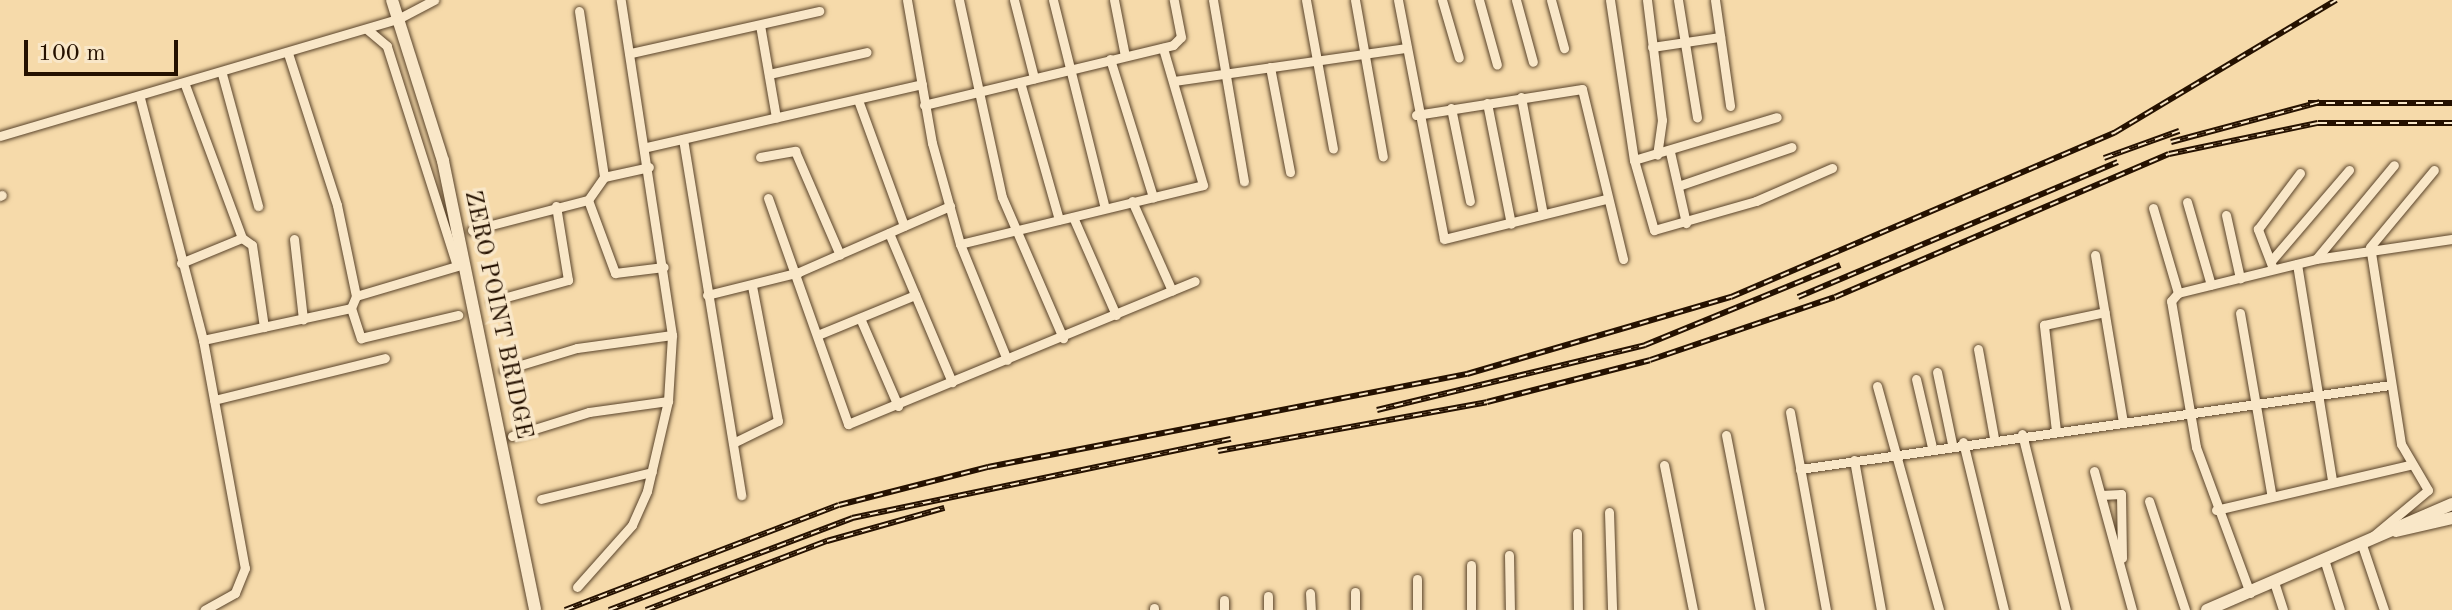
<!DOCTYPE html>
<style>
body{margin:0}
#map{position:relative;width:2452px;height:610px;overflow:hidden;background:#f6daaa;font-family:"Old Standard TT",serif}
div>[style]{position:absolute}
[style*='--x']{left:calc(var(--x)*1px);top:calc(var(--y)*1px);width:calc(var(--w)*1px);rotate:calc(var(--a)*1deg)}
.roads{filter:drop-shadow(0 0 2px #59432a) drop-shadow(0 0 2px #59432a)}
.street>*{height:9px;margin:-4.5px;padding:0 4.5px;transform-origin:4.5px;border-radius:4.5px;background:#f9e7c8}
.secondary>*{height:12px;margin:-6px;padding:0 6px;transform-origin:6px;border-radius:6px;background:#f9e7c8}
.rail>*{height:6px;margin-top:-3px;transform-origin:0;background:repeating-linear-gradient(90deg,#f9e7c8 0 9px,#251100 0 18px);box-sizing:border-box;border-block:2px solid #251100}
span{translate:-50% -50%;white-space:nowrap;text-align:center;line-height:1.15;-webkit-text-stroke:7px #f9e7c8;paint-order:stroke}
.street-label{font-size:24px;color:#251100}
.scale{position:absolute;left:24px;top:40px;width:154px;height:36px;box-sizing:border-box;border:4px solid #251100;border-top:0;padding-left:10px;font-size:24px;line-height:28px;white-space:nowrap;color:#251100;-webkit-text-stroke:6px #f9e7c8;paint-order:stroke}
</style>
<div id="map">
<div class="roads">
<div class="street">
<div style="--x:907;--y:0;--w:145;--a:80.1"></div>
<div style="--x:932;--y:143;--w:105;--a:74.5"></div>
<div style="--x:960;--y:244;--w:125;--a:67.9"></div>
<div style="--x:959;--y:0;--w:202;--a:77.7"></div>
<div style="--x:1002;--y:197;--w:154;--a:66.6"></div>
<div style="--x:1014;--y:0;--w:81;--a:75.6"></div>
<div style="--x:1053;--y:0;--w:214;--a:76"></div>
<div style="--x:1114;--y:0;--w:57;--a:78.9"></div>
<div style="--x:1213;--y:0;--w:184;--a:80.3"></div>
<div style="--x:1306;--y:0;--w:151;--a:79.7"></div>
<div style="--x:1355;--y:0;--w:159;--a:79.9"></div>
<div style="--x:1398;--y:0;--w:243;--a:79.1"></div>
<div style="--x:1444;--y:239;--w:167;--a:-13.9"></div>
<div style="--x:1442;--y:0;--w:60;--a:73.7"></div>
<div style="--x:1479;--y:0;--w:67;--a:74.5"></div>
<div style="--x:1516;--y:0;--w:64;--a:74.7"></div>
<div style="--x:1551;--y:0;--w:50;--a:74.8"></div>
<div style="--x:1610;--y:0;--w:162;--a:81.5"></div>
<div style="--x:1634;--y:160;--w:73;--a:74.1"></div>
<div style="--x:1654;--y:230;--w:106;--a:-15.9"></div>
<div style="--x:1756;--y:201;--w:83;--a:-23.5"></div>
<div style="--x:1647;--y:0;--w:121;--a:82.9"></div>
<div style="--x:1662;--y:120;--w:35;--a:98"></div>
<div style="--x:1678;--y:0;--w:119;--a:80.8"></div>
<div style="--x:1715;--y:0;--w:107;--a:81.9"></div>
<div style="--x:579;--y:11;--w:168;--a:81.4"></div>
<div style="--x:604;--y:177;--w:46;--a:-12.5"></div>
<div style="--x:760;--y:25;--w:94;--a:80.2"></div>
<div style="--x:1652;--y:47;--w:69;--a:-8.4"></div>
<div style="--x:631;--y:53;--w:193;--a:-12.6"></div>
<div style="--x:1110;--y:59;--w:145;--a:72.7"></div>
<div style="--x:1270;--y:67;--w:107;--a:79.2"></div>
<div style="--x:222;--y:74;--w:137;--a:74.7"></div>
<div style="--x:769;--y:74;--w:100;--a:-12.7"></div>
<div style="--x:1174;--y:81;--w:235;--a:-8.1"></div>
<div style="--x:1020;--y:82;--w:143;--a:74.2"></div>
<div style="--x:1521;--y:97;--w:119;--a:79.4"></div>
<div style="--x:140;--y:98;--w:250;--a:75.4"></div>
<div style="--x:203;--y:340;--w:232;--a:79.6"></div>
<div style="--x:245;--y:568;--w:27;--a:112"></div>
<div style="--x:235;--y:593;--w:35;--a:151"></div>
<div style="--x:858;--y:100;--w:134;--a:69.9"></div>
<div style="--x:1487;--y:103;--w:123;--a:78.8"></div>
<div style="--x:924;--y:105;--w:256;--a:-13.5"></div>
<div style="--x:1173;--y:45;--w:11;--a:-45"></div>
<div style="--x:1181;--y:37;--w:38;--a:-101"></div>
<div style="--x:1451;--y:108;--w:95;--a:78.5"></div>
<div style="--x:1416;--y:115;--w:168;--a:-8.9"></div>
<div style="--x:1582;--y:89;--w:175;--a:76.4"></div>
<div style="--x:0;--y:136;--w:415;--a:-16.4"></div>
<div style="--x:398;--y:19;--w:41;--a:-27.8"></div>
<div style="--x:683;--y:139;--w:361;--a:80.7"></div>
<div style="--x:647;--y:147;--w:282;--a:-12.9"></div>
<div style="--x:1670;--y:152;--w:73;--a:77.3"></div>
<div style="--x:760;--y:157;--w:36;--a:-10"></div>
<div style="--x:795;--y:151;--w:113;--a:66.6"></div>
<div style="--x:1634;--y:160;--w:149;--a:-16.7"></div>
<div style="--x:1678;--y:186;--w:120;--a:-18.9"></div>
<div style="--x:0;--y:196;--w:2;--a:-27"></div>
<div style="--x:768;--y:198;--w:240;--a:70.5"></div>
<div style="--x:848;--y:424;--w:375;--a:-22.4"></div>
<div style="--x:588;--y:200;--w:78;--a:69.7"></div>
<div style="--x:615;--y:273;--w:49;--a:-7"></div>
<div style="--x:1132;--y:201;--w:98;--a:66"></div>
<div style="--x:2187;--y:202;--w:86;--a:73.9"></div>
<div style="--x:2153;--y:208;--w:89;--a:73.6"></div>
<div style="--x:2226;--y:215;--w:65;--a:77.5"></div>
<div style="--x:1073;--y:217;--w:107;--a:66.3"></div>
<div style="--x:472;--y:230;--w:120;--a:-14.5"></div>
<div style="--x:588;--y:200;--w:28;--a:-55"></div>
<div style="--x:889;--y:233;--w:162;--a:67.1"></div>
<div style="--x:242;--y:238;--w:12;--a:35"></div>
<div style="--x:252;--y:245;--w:83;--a:81.7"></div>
<div style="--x:294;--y:239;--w:81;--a:83.6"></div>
<div style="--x:960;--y:244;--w:250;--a:-13.6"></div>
<div style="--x:1203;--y:185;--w:143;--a:-106.3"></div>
<div style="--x:2095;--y:255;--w:170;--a:80.5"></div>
<div style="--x:2316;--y:259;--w:122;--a:-50.3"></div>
<div style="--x:2271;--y:261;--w:120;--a:-49.4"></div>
<div style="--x:181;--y:263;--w:66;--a:-22.3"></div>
<div style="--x:242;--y:238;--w:163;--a:-110.4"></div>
<div style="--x:2297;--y:264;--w:218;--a:80.8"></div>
<div style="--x:2272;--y:266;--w:40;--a:-111"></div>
<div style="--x:2258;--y:229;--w:70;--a:-53.1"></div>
<div style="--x:707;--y:295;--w:95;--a:-14"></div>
<div style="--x:799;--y:272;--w:165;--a:-23.6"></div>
<div style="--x:356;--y:296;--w:105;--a:-16.5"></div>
<div style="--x:457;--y:266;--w:231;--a:-107.7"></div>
<div style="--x:387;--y:46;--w:26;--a:-140"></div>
<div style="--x:492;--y:301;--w:79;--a:-15.4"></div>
<div style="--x:568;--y:280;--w:75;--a:-99.2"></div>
<div style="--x:351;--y:308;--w:32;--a:72"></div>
<div style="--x:361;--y:338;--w:100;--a:-13.3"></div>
<div style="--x:2240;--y:313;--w:183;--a:80.2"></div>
<div style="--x:860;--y:318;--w:96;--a:66.6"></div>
<div style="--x:820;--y:334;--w:103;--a:-22.3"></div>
<div style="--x:203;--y:340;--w:151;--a:-12.2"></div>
<div style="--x:351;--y:308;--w:13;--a:-67"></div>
<div style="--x:356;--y:296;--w:93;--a:-101.8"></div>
<div style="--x:337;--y:205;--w:160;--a:-107.9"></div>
<div style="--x:1978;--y:349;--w:90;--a:79.8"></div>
<div style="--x:504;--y:370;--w:76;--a:-16.8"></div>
<div style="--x:577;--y:348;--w:96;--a:-7.8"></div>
<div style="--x:1937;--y:372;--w:74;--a:78.2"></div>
<div style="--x:1916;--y:379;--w:70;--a:76.8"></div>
<div style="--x:1877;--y:386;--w:232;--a:74.5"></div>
<div style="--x:214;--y:400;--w:176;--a:-13.8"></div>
<div style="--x:1790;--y:412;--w:201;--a:79.7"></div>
<div style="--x:2056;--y:431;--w:107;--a:-96.5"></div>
<div style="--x:2044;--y:325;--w:62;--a:-12"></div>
<div style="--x:2022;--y:434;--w:181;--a:76"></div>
<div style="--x:1726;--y:435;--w:178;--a:79"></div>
<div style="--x:512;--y:436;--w:81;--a:-17.3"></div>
<div style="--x:589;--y:412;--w:80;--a:-7.9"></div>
<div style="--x:1963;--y:442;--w:173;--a:76.3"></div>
<div style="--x:733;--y:443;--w:50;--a:-26.1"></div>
<div style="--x:778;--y:421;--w:137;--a:-100.9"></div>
<div style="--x:1854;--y:460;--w:152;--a:79.8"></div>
<div style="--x:1664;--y:465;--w:148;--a:78.7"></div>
<div style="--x:1800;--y:469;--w:596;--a:-8.1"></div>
<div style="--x:2094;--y:471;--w:144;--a:74.7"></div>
<div style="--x:2101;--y:495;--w:20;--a:-3"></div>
<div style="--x:2121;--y:494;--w:64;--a:89.1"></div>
<div style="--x:541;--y:499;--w:114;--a:-13.7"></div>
<div style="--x:2149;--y:501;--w:115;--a:71.7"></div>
<div style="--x:2216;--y:510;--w:199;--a:-13.1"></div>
<div style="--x:1609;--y:512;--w:98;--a:88.2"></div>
<div style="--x:1577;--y:533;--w:77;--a:89.3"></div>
<div style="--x:2372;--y:537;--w:73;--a:-40"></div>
<div style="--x:2428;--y:490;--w:53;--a:-120.4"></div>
<div style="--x:2401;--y:444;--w:199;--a:-98.9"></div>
<div style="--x:2370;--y:247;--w:100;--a:-50.3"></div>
<div style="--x:2361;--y:542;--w:72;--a:71.3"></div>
<div style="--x:1509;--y:555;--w:55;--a:89"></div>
<div style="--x:2324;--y:559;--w:53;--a:72.6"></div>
<div style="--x:1471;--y:565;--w:45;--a:90"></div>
<div style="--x:1417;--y:579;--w:31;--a:90"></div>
<div style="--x:2274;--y:582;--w:29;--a:72"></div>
<div style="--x:577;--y:587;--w:83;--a:-48.4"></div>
<div style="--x:632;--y:525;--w:37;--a:-66"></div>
<div style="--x:647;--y:491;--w:92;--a:-76.9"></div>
<div style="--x:668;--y:401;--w:66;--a:-86.5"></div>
<div style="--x:672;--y:335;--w:339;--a:-98.7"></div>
<div style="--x:1310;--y:593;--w:17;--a:87"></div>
<div style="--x:2250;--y:593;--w:156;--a:-110.3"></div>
<div style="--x:2196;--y:447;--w:148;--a:-99.7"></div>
<div style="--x:2171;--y:301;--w:11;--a:-49"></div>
<div style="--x:2178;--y:293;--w:142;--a:-13.8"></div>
<div style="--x:2316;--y:259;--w:137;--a:-8.4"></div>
<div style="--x:1268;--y:596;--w:14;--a:90"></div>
<div style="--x:1154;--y:610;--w:2;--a:-90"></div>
<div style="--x:1224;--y:610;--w:10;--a:-90"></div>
<div style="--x:1355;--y:610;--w:18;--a:-90"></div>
</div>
<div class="secondary">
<div style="--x:392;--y:0;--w:169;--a:72.4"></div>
<div style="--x:443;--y:161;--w:458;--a:78.4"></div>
<div style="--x:2396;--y:531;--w:57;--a:-13.1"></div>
<div style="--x:2207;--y:610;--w:267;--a:-23.4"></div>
</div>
</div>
<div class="rail">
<div style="--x:2308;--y:103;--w:144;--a:0"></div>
<div style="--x:2171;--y:142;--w:154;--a:-15"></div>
<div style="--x:2104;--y:158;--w:80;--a:-19.8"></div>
<div style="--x:1798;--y:297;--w:347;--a:-22.9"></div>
<div style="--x:1377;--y:410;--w:276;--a:-13.6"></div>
<div style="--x:1645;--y:345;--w:211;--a:-22.3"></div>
<div style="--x:1218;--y:451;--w:273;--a:-10.3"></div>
<div style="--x:1487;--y:402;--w:168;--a:-14.4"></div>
<div style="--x:1650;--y:360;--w:195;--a:-18.8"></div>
<div style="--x:1835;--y:297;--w:363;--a:-23.2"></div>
<div style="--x:2169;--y:154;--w:152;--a:-11.8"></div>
<div style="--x:2318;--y:123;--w:134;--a:0"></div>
<div style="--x:565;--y:610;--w:293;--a:-21"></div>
<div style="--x:839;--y:505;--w:154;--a:-14.3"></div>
<div style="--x:988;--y:467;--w:488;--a:-11"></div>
<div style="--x:1467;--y:374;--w:275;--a:-16.3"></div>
<div style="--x:1731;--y:297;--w:417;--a:-23.2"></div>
<div style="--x:2114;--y:133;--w:259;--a:-30.9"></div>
<div style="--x:609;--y:610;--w:260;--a:-20.7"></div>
<div style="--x:852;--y:518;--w:387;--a:-11.8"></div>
<div style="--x:646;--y:610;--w:194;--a:-20.9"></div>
<div style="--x:827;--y:541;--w:122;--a:-15.8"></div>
</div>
<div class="street-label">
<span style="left:497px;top:315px;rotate:78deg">ZERO POINT BRIDGE</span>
</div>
<div class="scale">100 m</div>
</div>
